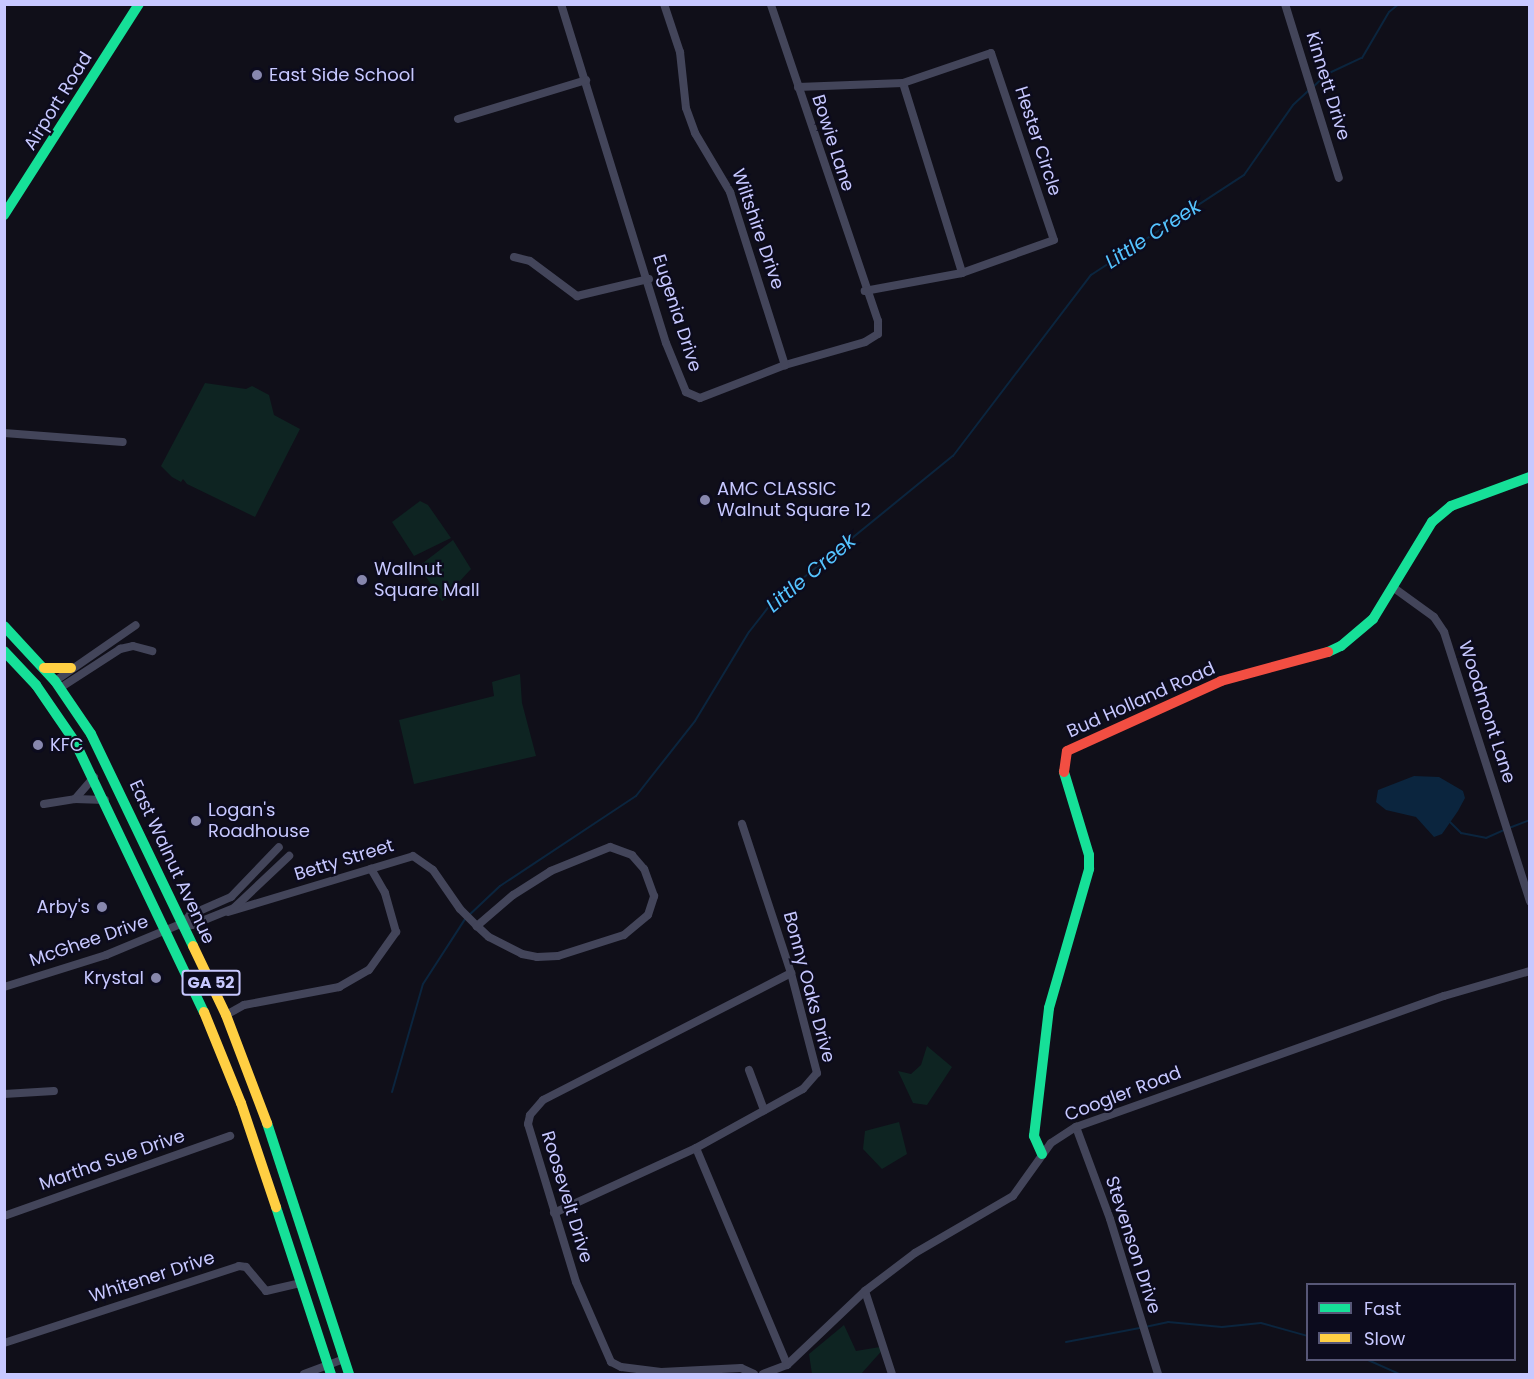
<!DOCTYPE html>
<style>
body{margin:0}
#map{position:relative;width:1534px;height:1379px;overflow:hidden;background:#100f19;font-family:Poppins,sans-serif}
div>[style]{position:absolute}
[style*='--x']{left:calc(var(--x)*1px);top:calc(var(--y)*1px);width:calc(var(--w)*1px);rotate:calc(var(--a)*1deg)}
.green>*{inset:0;background:#0e2422}
.water>*{inset:0;background:#0b253e}
.stream>*{height:2px;margin:-1px;padding:0 1px;transform-origin:1px;border-radius:1px;background:#0b253e}
.street>*{height:8px;margin:-4px;padding:0 4px;transform-origin:4px;border-radius:4px;background:#43455a}
.fast>*{height:10px;margin:-5px;padding:0 5px;transform-origin:5px;border-radius:5px;background:#16e098}
.slow>*{height:10px;margin:-5px;padding:0 5px;transform-origin:5px;border-radius:5px;background:#ffcf43}
.jam>*{height:10px;margin:-5px;padding:0 5px;transform-origin:5px;border-radius:5px;background:#f24e42}
.dots>*{width:16px;height:16px;translate:-50% -50%;box-sizing:border-box;border:3px solid #0c0b1d;border-radius:50%}
span{translate:-50% -50%;white-space:nowrap;text-align:center;line-height:1.15;-webkit-text-stroke:4.5px #0c0b1d;paint-order:stroke}
.shield-label span{padding:2px 4px;background:#0c0b1d;border:2px solid;border-radius:4px;-webkit-text-stroke-width:0}
.shield-label{font-size:16px;color:#c7c8ff;font-weight:700}
.poi-label{font-size:18px;color:#c7c8ff}
.left{translate:0 -50%;text-align:left}
.right{translate:-100% -50%;text-align:right}
.street-label{font-size:18px;color:#c7c8ff}
.water-label{font-size:20px;color:#55c4ff;font-style:italic}
.frame{position:absolute;inset:0;border:6px solid #c7c8ff;pointer-events:none}
.legend{position:absolute;left:1306px;top:1283px;width:210px;height:78px;box-sizing:border-box;background:#0c0b1d;border:2px solid #575777;margin:0;padding:8px 10px;list-style:none;font-size:18px;color:#c7c8ff}
.legend li{display:flex;align-items:center;gap:12px;height:30px}
.legend b{width:30px;border:2px solid #575777}
</style>
<div id="map">
<div class="green">
<div style="clip-path:polygon(205px 383px,246px 389px,252px 386px,269px 395px,274px 415px,300px 429px,255px 517px,187px 484px,183px 479px,181px 482px,172px 477px,161px 466px)"></div>
<div style="clip-path:polygon(420px 501px,428px 505px,451px 538px,414px 556px,392px 522px)"></div>
<div style="clip-path:polygon(453px 540px,471px 569px,459px 582px,463px 588px,442px 601px,419px 566px)"></div>
<div style="clip-path:polygon(520px 674px,522px 703px,536px 756px,414px 784px,399px 720px,494px 696px,492px 682px)"></div>
<div style="clip-path:polygon(927px 1046px,952px 1067px,927px 1105px,913px 1103px,898px 1071px,911px 1074px,921px 1065px)"></div>
<div style="clip-path:polygon(899px 1122px,907px 1154px,882px 1169px,863px 1149px,865px 1131px)"></div>
<div style="clip-path:polygon(844px 1325px,856px 1351px,886px 1346px,861px 1374px,812px 1374px,809px 1354px)"></div>
</div>
<div class="water">
<div style="clip-path:polygon(1414px 776px,1439px 777px,1463px 791px,1465px 798px,1458px 811px,1442px 834px,1434px 837px,1416px 817px,1386px 810px,1376px 802px,1378px 790px)"></div>
</div>
<div class="stream">
<div style="--x:1313;--y:87;--w:19;--a:-43"></div>
<div style="--x:1327;--y:74;--w:38;--a:-25"></div>
<div style="--x:1362;--y:58;--w:53;--a:-59.6"></div>
<div style="--x:1389;--y:12;--w:13;--a:-39"></div>
<div style="--x:1450;--y:822;--w:16;--a:45"></div>
<div style="--x:1461;--y:833;--w:25;--a:11"></div>
<div style="--x:1486;--y:838;--w:20;--a:-24"></div>
<div style="--x:1509;--y:828;--w:22;--a:-21"></div>
<div style="--x:392;--y:1092;--w:112;--a:-74"></div>
<div style="--x:423;--y:984;--w:77;--a:-57.1"></div>
<div style="--x:465;--y:919;--w:48;--a:-43.3"></div>
<div style="--x:500;--y:886;--w:163;--a:-33.5"></div>
<div style="--x:636;--y:796;--w:95;--a:-51.8"></div>
<div style="--x:695;--y:721;--w:104;--a:-58.8"></div>
<div style="--x:749;--y:632;--w:34;--a:-52"></div>
<div style="--x:770;--y:605;--w:236;--a:-39.2"></div>
<div style="--x:953;--y:456;--w:228;--a:-52.7"></div>
<div style="--x:1091;--y:275;--w:183;--a:-33.2"></div>
<div style="--x:1244;--y:175;--w:85;--a:-55"></div>
<div style="--x:1293;--y:105;--w:22;--a:-43"></div>
<div style="--x:1145;--y:1327;--w:24;--a:-12"></div>
<div style="--x:1168;--y:1322;--w:54;--a:5.3"></div>
<div style="--x:1222;--y:1327;--w:39;--a:-6"></div>
<div style="--x:1261;--y:1323;--w:49;--a:15.5"></div>
<div style="--x:1066;--y:1342;--w:75;--a:-10.7"></div>
<div style="--x:1368;--y:1360;--w:34;--a:24"></div>
</div>
<div class="street">
<div style="--x:561;--y:4;--w:355;--a:72.8"></div>
<div style="--x:666;--y:343;--w:53;--a:67.8"></div>
<div style="--x:686;--y:392;--w:15;--a:23"></div>
<div style="--x:700;--y:398;--w:91;--a:-21.2"></div>
<div style="--x:785;--y:365;--w:83;--a:-16"></div>
<div style="--x:865;--y:342;--w:15;--a:-32"></div>
<div style="--x:878;--y:334;--w:13;--a:-90"></div>
<div style="--x:878;--y:321;--w:335;--a:-108.7"></div>
<div style="--x:664;--y:4;--w:51;--a:71.6"></div>
<div style="--x:680;--y:52;--w:56;--a:83.9"></div>
<div style="--x:686;--y:108;--w:27;--a:70"></div>
<div style="--x:695;--y:133;--w:69;--a:59.3"></div>
<div style="--x:730;--y:192;--w:182;--a:72.4"></div>
<div style="--x:1285;--y:4;--w:182;--a:72.8"></div>
<div style="--x:903;--y:83;--w:199;--a:72.7"></div>
<div style="--x:798;--y:87;--w:105;--a:-2.2"></div>
<div style="--x:903;--y:83;--w:93;--a:-18.8"></div>
<div style="--x:991;--y:53;--w:197;--a:71.4"></div>
<div style="--x:1054;--y:240;--w:98;--a:160.3"></div>
<div style="--x:962;--y:273;--w:99;--a:169.5"></div>
<div style="--x:458;--y:119;--w:134;--a:-16.9"></div>
<div style="--x:514;--y:257;--w:16;--a:14"></div>
<div style="--x:530;--y:261;--w:59;--a:36.7"></div>
<div style="--x:577;--y:296;--w:74;--a:-13.3"></div>
<div style="--x:4;--y:433;--w:119;--a:4.3"></div>
<div style="--x:1394;--y:588;--w:49;--a:35.9"></div>
<div style="--x:1434;--y:617;--w:18;--a:56"></div>
<div style="--x:1444;--y:632;--w:283;--a:72.3"></div>
<div style="--x:55;--y:681;--w:98;--a:-34.7"></div>
<div style="--x:60;--y:688;--w:72;--a:-33"></div>
<div style="--x:120;--y:649;--w:13;--a:-13"></div>
<div style="--x:133;--y:646;--w:20;--a:15"></div>
<div style="--x:75;--y:799;--w:29;--a:-49"></div>
<div style="--x:44;--y:804;--w:31;--a:-9"></div>
<div style="--x:75;--y:799;--w:30;--a:2"></div>
<div style="--x:228;--y:912;--w:193;--a:-16.8"></div>
<div style="--x:413;--y:856;--w:24;--a:35"></div>
<div style="--x:433;--y:870;--w:47;--a:55.3"></div>
<div style="--x:460;--y:909;--w:24;--a:45"></div>
<div style="--x:477;--y:926;--w:16;--a:43"></div>
<div style="--x:489;--y:937;--w:37;--a:27"></div>
<div style="--x:522;--y:954;--w:15;--a:11"></div>
<div style="--x:537;--y:957;--w:21;--a:-3"></div>
<div style="--x:558;--y:956;--w:69;--a:-17.7"></div>
<div style="--x:624;--y:935;--w:31;--a:-40"></div>
<div style="--x:648;--y:915;--w:20;--a:-72"></div>
<div style="--x:654;--y:896;--w:29;--a:-110"></div>
<div style="--x:644;--y:869;--w:18;--a:-131"></div>
<div style="--x:632;--y:855;--w:23;--a:-160"></div>
<div style="--x:610;--y:847;--w:64;--a:157.9"></div>
<div style="--x:551;--y:871;--w:45;--a:147.7"></div>
<div style="--x:513;--y:895;--w:48;--a:139.3"></div>
<div style="--x:183;--y:923;--w:9;--a:13"></div>
<div style="--x:192;--y:925;--w:45;--a:-22"></div>
<div style="--x:234;--y:908;--w:76;--a:-43.4"></div>
<div style="--x:4;--y:987;--w:107;--a:-17.4"></div>
<div style="--x:106;--y:955;--w:83;--a:-22.6"></div>
<div style="--x:183;--y:923;--w:11;--a:-49"></div>
<div style="--x:190;--y:915;--w:45;--a:-23.7"></div>
<div style="--x:231;--y:897;--w:69;--a:-46.2"></div>
<div style="--x:226;--y:1015;--w:21;--a:-29"></div>
<div style="--x:244;--y:1005;--w:97;--a:-10.7"></div>
<div style="--x:339;--y:987;--w:34;--a:-30"></div>
<div style="--x:369;--y:970;--w:47;--a:-54.6"></div>
<div style="--x:396;--y:932;--w:41;--a:-105.8"></div>
<div style="--x:385;--y:893;--w:28;--a:-120"></div>
<div style="--x:749;--y:1070;--w:43;--a:69.4"></div>
<div style="--x:4;--y:1094;--w:50;--a:-3.4"></div>
<div style="--x:1076;--y:1127;--w:98;--a:69.7"></div>
<div style="--x:1110;--y:1219;--w:162;--a:72.8"></div>
<div style="--x:696;--y:1148;--w:235;--a:67.2"></div>
<div style="--x:554;--y:1213;--w:156;--a:-24.6"></div>
<div style="--x:696;--y:1148;--w:122;--a:-28.9"></div>
<div style="--x:803;--y:1089;--w:21;--a:-49"></div>
<div style="--x:817;--y:1073;--w:103;--a:-104.6"></div>
<div style="--x:791;--y:973;--w:157;--a:-108.2"></div>
<div style="--x:4;--y:1216;--w:240;--a:-19.5"></div>
<div style="--x:865;--y:1291;--w:87;--a:72"></div>
<div style="--x:4;--y:1343;--w:247;--a:-18.1"></div>
<div style="--x:239;--y:1266;--w:7;--a:8"></div>
<div style="--x:246;--y:1267;--w:31;--a:50"></div>
<div style="--x:266;--y:1291;--w:36;--a:-13"></div>
<div style="--x:304;--y:1374;--w:43;--a:-20.6"></div>
<div style="--x:754;--y:1374;--w:14;--a:-155"></div>
<div style="--x:741;--y:1368;--w:80;--a:177.1"></div>
<div style="--x:661;--y:1372;--w:40;--a:-172.9"></div>
<div style="--x:621;--y:1367;--w:11;--a:-153"></div>
<div style="--x:611;--y:1362;--w:87;--a:-113.6"></div>
<div style="--x:576;--y:1282;--w:165;--a:-106.9"></div>
<div style="--x:528;--y:1124;--w:9;--a:-77"></div>
<div style="--x:530;--y:1115;--w:20;--a:-49"></div>
<div style="--x:543;--y:1100;--w:279;--a:-27.1"></div>
<div style="--x:763;--y:1374;--w:26;--a:-21"></div>
<div style="--x:787;--y:1365;--w:108;--a:-43.5"></div>
<div style="--x:865;--y:1291;--w:63;--a:-37.2"></div>
<div style="--x:915;--y:1253;--w:113;--a:-30.2"></div>
<div style="--x:1013;--y:1196;--w:65;--a:-54.4"></div>
<div style="--x:1051;--y:1143;--w:30;--a:-33"></div>
<div style="--x:1076;--y:1127;--w:391;--a:-19.6"></div>
<div style="--x:1444;--y:996;--w:90;--a:-16.2"></div>
</div>
<div class="fast">
<div style="--x:4;--y:215;--w:250;--a:-57.4"></div>
<div style="--x:4;--y:626;--w:75;--a:47.2"></div>
<div style="--x:55;--y:681;--w:64;--a:55.8"></div>
<div style="--x:91;--y:734;--w:235;--a:64.3"></div>
<div style="--x:4;--y:651;--w:47;--a:46.7"></div>
<div style="--x:36;--y:685;--w:69;--a:55.6"></div>
<div style="--x:75;--y:742;--w:299;--a:64.5"></div>
<div style="--x:1328;--y:652;--w:14;--a:-25"></div>
<div style="--x:1341;--y:646;--w:42;--a:-40.2"></div>
<div style="--x:1373;--y:619;--w:114;--a:-58.7"></div>
<div style="--x:1432;--y:522;--w:25;--a:-40"></div>
<div style="--x:1451;--y:506;--w:84;--a:-20.2"></div>
<div style="--x:267;--y:1123;--w:264;--a:71.9"></div>
<div style="--x:1042;--y:1154;--w:20;--a:-114"></div>
<div style="--x:1034;--y:1136;--w:129;--a:-83.3"></div>
<div style="--x:1049;--y:1008;--w:145;--a:-73.9"></div>
<div style="--x:1089;--y:869;--w:14;--a:-90"></div>
<div style="--x:1089;--y:855;--w:87;--a:-106.8"></div>
<div style="--x:276;--y:1207;--w:176;--a:71.8"></div>
</div>
<div class="slow">
<div style="--x:44;--y:668;--w:27;--a:0"></div>
<div style="--x:193;--y:946;--w:76;--a:64.4"></div>
<div style="--x:226;--y:1015;--w:116;--a:69.2"></div>
<div style="--x:204;--y:1012;--w:98;--a:67.9"></div>
<div style="--x:241;--y:1103;--w:110;--a:71.4"></div>
</div>
<div class="jam">
<div style="--x:1064;--y:772;--w:21;--a:-82"></div>
<div style="--x:1067;--y:751;--w:169;--a:-24.4"></div>
<div style="--x:1221;--y:681;--w:111;--a:-15.2"></div>
</div>
<div class="dots">
<div style="left:257px;top:75px;background:#8787ae"></div>
<div style="left:705px;top:500px;background:#8787ae"></div>
<div style="left:362px;top:580px;background:#8787ae"></div>
<div style="left:38px;top:745px;background:#8787ae"></div>
<div style="left:196px;top:821px;background:#8787ae"></div>
<div style="left:102px;top:907px;background:#8787ae"></div>
<div style="left:156px;top:978px;background:#8787ae"></div>
</div>
<div class="shield-label">
<span style="left:211px;top:983px">GA 52</span>
</div>
<div class="poi-label">
<span class="left" style="left:269px;top:75px">East Side School</span>
<span class="left" style="left:717px;top:500px">AMC CLASSIC<br>Walnut Square 12</span>
<span class="left" style="left:374px;top:580px">Wallnut<br>Square Mall</span>
<span class="left" style="left:50px;top:745px">KFC</span>
<span class="left" style="left:208px;top:821px">Logan's<br>Roadhouse</span>
<span class="right" style="left:90px;top:907px">Arby's</span>
<span class="right" style="left:144px;top:978px">Krystal</span>
</div>
<div class="street-label">
<span style="left:1328px;top:86px;rotate:73deg">Kinnett Drive</span>
<span style="left:58px;top:101px;rotate:-58deg">Airport Road</span>
<span style="left:1038px;top:141px;rotate:72deg">Hester Circle</span>
<span style="left:833px;top:143px;rotate:72deg">Bowie Lane</span>
<span style="left:758px;top:229px;rotate:71deg">Wiltshire Drive</span>
<span style="left:677px;top:313px;rotate:72deg">Eugenia Drive</span>
<span style="left:1141px;top:700px;rotate:-24deg">Bud Holland Road</span>
<span style="left:1487px;top:712px;rotate:72deg">Woodmont Lane</span>
<span style="left:344px;top:860px;rotate:-17deg">Betty Street</span>
<span style="left:172px;top:862px;rotate:65deg">East Walnut Avenue</span>
<span style="left:89px;top:941px;rotate:-19deg">McGhee Drive</span>
<span style="left:809px;top:987px;rotate:75deg">Bonny Oaks Drive</span>
<span style="left:1123px;top:1094px;rotate:-21deg">Coogler Road</span>
<span style="left:112px;top:1160px;rotate:-19deg">Martha Sue Drive</span>
<span style="left:567px;top:1197px;rotate:73deg">Roosevelt Drive</span>
<span style="left:1133px;top:1245px;rotate:72deg">Stevenson Drive</span>
<span style="left:152px;top:1277px;rotate:-18deg">Whitener Drive</span>
</div>
<div class="water-label">
<span style="left:1153px;top:234px;rotate:-33deg">Little Creek</span>
<span style="left:811px;top:573px;rotate:-40deg">Little Creek</span>
</div>
<div class="frame"></div>
<ul class="legend">
<li><b style="height:8px;background:#16e098"></b>Fast</li>
<li><b style="height:8px;background:#ffcf43"></b>Slow</li>
</ul>
</div>
